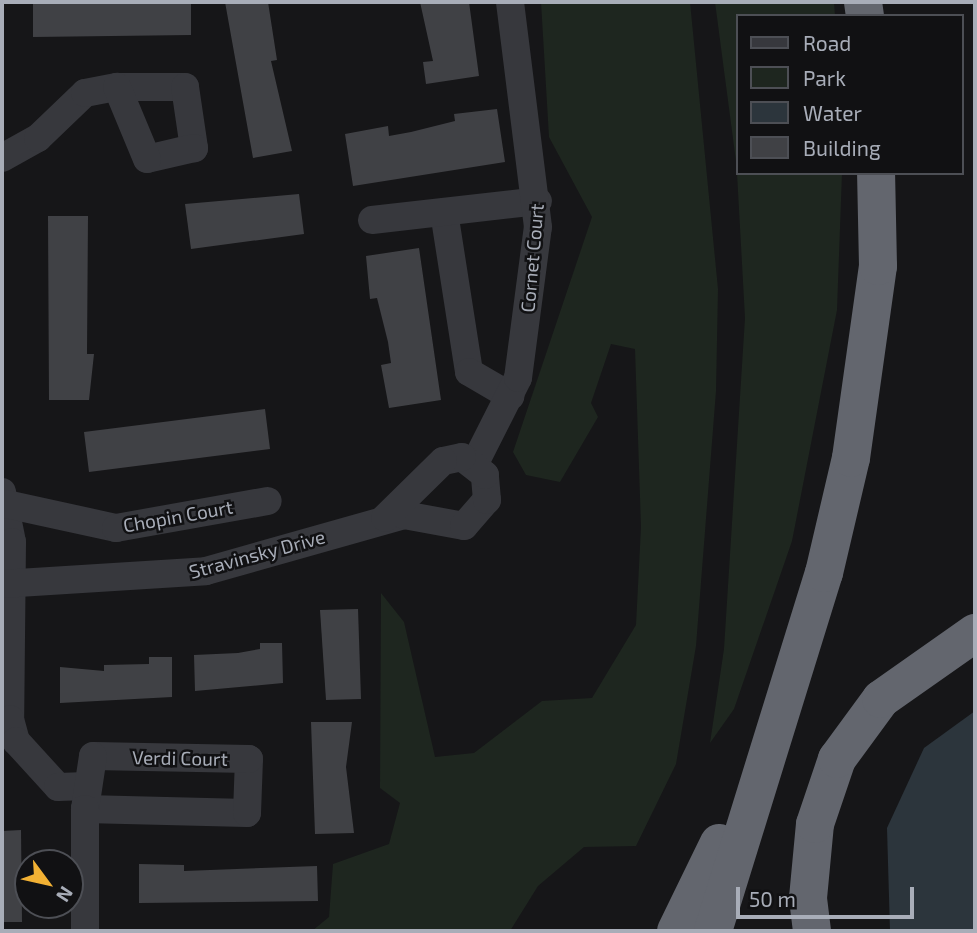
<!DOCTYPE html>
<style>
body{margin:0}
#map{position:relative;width:977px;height:933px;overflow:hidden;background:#161618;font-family:"Exo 2",sans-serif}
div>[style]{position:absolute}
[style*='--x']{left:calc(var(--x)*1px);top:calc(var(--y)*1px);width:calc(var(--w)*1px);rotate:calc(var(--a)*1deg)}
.green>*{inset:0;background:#1e261f}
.water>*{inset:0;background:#2c353c}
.building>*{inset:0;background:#404145}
.minor>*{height:28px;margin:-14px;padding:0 14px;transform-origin:14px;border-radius:14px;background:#37383d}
.motorway>*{height:38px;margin:-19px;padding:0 19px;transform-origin:19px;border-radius:19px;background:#63666e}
span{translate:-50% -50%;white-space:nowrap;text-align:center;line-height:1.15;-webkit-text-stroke:5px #111113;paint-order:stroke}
.street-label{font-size:19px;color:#a8adb8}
.frame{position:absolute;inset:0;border:4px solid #a8adb8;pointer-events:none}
.legend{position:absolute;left:736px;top:14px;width:228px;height:161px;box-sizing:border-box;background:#111113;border:2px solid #4d4f55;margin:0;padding:9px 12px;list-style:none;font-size:21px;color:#a8adb8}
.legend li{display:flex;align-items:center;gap:14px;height:35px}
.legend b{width:35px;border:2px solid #4d4f55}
.north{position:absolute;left:14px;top:849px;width:70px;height:70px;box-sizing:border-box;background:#111113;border:2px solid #4d4f55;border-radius:50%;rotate:123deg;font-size:19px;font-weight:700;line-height:28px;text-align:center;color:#a8adb8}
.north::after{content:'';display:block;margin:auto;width:24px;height:32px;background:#f2b134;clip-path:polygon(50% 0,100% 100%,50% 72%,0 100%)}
.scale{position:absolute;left:736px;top:887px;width:178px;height:32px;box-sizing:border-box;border:4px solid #a8adb8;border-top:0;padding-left:9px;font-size:21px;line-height:24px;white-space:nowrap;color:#a8adb8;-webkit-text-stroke:5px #111113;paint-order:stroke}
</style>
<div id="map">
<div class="green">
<div style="clip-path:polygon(541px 2px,690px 2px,718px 289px,716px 391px,696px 646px,676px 764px,636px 846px,584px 847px,538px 886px,510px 931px,312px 931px,329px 917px,333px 864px,389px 844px,400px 803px,380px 788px,381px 593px,404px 622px,435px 757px,474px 753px,542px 701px,592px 698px,636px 625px,641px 527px,635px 349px,611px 344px,591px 403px,598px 417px,560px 482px,526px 475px,513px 452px,592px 217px,549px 137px)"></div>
<div style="clip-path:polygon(715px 2px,834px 2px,835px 16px,737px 16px,737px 169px)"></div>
<div style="clip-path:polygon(737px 173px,842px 173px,837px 310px,792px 541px,734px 709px,710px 743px,724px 649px,745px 318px)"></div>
</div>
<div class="water">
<div style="clip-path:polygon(975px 711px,975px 931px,890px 931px,887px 828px,924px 748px)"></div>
</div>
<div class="building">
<div style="clip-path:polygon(33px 2px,191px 2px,191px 35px,33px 37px)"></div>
<div style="clip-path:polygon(225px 2px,268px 2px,277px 60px,271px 61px,292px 151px,253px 158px)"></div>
<div style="clip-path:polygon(420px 2px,469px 2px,479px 76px,426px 84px,423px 62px,433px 61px)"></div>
<div style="clip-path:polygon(497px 109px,505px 162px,353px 186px,345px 134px,388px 126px,389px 136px,411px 132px,455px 121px,454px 114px)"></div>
<div style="clip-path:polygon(299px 194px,304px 234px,191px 249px,185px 204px)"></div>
<div style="clip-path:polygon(48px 216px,88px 216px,87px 354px,94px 354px,89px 400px,49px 400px)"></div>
<div style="clip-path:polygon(419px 248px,441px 400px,389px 408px,381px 365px,391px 363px,388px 342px,377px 298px,370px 299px,366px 256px)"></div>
<div style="clip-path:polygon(265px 409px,270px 449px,89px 472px,84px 432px)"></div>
<div style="clip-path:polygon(358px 609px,361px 699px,326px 700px,320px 610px)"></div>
<div style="clip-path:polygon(260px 643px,282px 643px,283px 683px,195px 691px,194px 655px,238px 653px,260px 649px)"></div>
<div style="clip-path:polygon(149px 657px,172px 657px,172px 697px,60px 703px,60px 667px,104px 671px,104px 665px,149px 664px)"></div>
<div style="clip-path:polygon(311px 722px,352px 722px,346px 767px,354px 833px,315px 834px)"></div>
<div style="clip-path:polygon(21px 830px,22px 922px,2px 922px,2px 831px)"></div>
<div style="clip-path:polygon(139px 864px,184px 865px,184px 871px,317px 866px,318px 901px,139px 903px)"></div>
</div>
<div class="minor">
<div style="--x:2;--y:158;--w:41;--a:-29.1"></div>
<div style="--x:38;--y:138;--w:65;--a:-43.8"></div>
<div style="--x:85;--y:93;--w:33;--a:-11"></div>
<div style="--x:117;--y:87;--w:68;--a:0"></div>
<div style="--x:185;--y:87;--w:62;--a:81.6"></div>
<div style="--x:194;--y:148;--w:48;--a:166.8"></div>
<div style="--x:147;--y:159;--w:78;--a:-112.6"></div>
<div style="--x:444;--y:212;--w:162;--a:81.1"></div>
<div style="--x:469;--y:372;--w:48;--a:30.3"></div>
<div style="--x:372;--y:220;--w:167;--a:-6.5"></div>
<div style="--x:475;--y:463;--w:95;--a:-63.2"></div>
<div style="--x:518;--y:378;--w:152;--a:-82.5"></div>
<div style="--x:538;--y:227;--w:227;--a:-97.1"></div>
<div style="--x:2;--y:492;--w:51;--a:78.7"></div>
<div style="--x:12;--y:542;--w:177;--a:90.6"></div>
<div style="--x:10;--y:719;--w:23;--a:75"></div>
<div style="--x:16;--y:741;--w:62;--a:47.6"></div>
<div style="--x:58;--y:787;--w:29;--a:-2"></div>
<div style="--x:6;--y:504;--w:113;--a:12.3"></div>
<div style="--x:116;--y:528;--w:154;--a:-10.1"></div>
<div style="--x:2;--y:584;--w:204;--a:-3.6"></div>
<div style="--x:206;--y:571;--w:206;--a:-15.8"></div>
<div style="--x:404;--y:515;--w:61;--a:10.4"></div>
<div style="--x:464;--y:526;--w:35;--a:-49"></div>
<div style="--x:487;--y:500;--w:25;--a:-95"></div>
<div style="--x:485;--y:475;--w:29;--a:-142"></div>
<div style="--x:462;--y:457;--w:19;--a:168"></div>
<div style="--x:443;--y:461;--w:81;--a:135.5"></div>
<div style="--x:85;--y:809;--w:162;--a:1.4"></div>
<div style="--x:247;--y:813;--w:54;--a:-87.9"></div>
<div style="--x:249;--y:759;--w:156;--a:-178.9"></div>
<div style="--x:93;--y:756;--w:54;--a:98.6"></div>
<div style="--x:85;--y:809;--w:122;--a:90"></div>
</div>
<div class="motorway">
<div style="--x:863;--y:2;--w:14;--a:82"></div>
<div style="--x:676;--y:931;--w:98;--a:-64"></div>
<div style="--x:713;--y:931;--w:375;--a:-72.8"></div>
<div style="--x:824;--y:573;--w:118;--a:-76.8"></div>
<div style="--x:851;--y:458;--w:194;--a:-82"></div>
<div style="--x:878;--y:266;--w:93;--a:-91.2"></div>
<div style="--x:812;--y:931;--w:33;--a:-97"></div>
<div style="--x:808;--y:898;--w:74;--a:-84.6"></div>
<div style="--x:815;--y:824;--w:69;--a:-71.3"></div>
<div style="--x:837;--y:759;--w:74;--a:-53.7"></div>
<div style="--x:881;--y:699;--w:115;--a:-35.1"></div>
</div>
<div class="street-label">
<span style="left:532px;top:258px;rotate:-85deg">Cornet Court</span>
<span style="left:178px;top:516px;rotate:-10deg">Chopin Court</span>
<span style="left:257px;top:554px;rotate:-15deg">Stravinsky Drive</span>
<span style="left:180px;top:758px;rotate:1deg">Verdi Court</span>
</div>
<div class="frame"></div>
<ul class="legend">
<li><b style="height:9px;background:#37383d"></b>Road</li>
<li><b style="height:19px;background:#1e261f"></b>Park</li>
<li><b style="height:19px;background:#2c353c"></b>Water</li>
<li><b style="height:19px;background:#404145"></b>Building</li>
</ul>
<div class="north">N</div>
<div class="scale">50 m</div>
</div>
